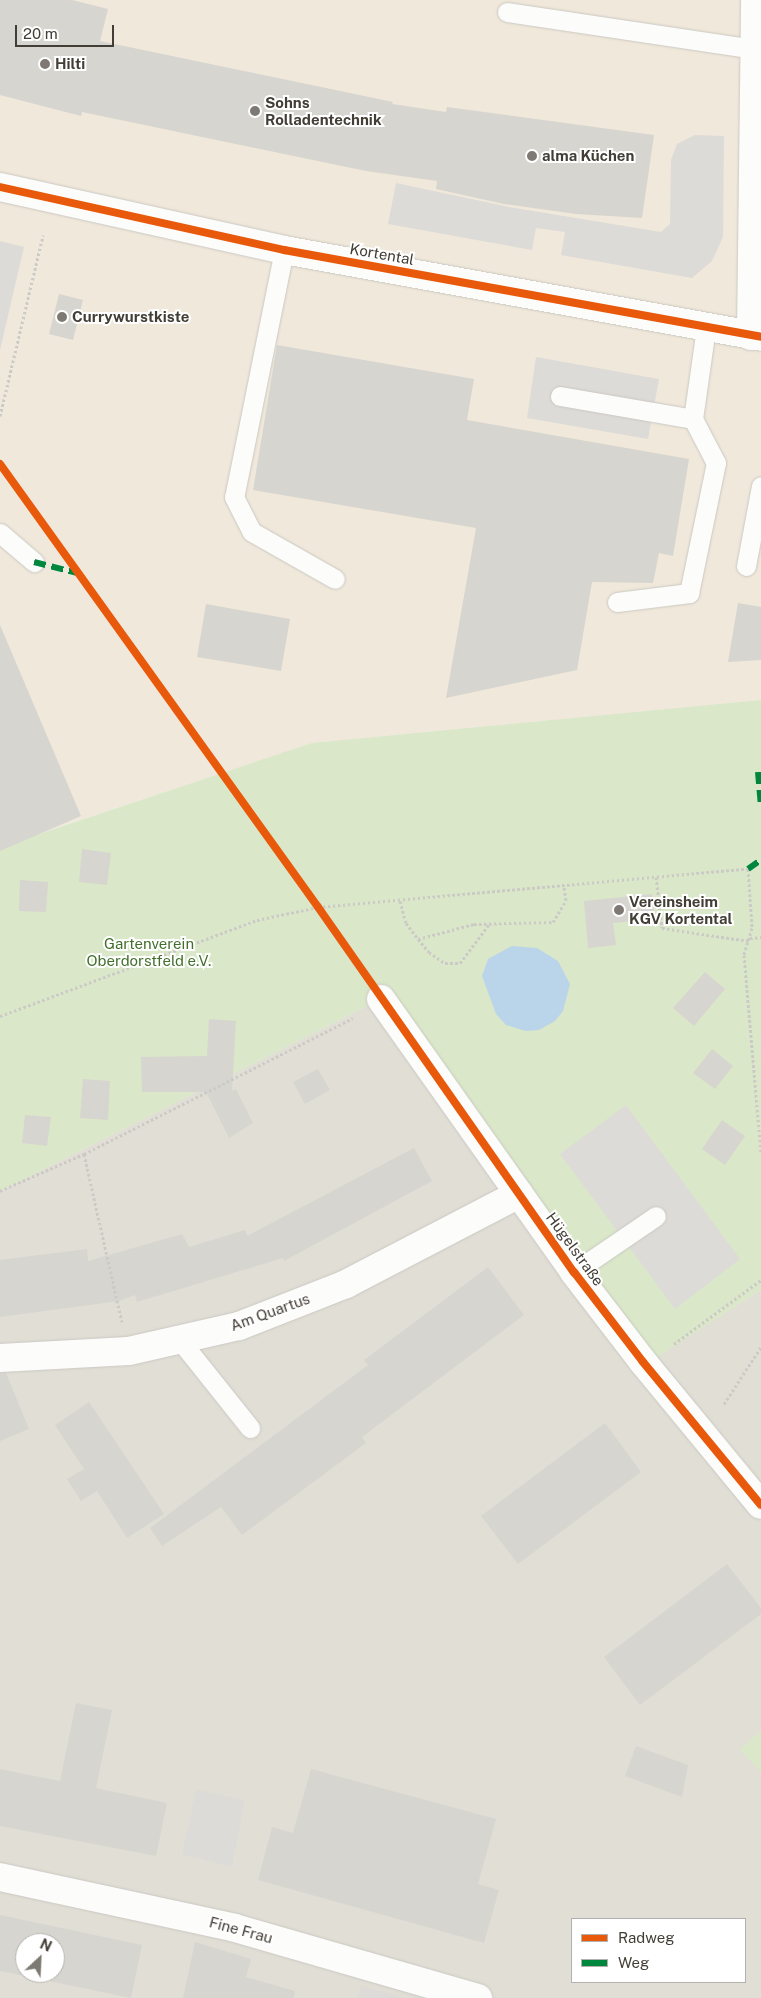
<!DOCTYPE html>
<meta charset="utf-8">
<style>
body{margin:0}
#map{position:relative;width:761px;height:1998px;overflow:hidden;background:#eeece7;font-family:"Public Sans",sans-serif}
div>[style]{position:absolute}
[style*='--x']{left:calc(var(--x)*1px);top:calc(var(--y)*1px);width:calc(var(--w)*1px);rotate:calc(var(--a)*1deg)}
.residential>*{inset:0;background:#e1ded5}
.commercial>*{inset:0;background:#f0e8da}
.green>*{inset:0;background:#dae7c8}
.parking>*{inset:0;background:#dddbd7}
.water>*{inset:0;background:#bad5e9}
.building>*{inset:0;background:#d7d5cf}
.path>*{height:3px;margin-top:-1.5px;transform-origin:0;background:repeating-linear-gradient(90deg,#cccac6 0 2.5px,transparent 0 5px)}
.roads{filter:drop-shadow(0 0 1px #cac8c3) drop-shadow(0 0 1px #cac8c3)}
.service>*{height:19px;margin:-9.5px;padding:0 9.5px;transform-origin:9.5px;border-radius:9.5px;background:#fcfcfb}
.minor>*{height:28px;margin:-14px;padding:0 14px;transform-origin:14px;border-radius:14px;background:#fcfcfb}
.tertiary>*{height:28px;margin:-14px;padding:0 14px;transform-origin:14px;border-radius:14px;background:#fcfcfb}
.quiet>*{height:6px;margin-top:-3px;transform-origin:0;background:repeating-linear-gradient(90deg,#00873e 0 12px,transparent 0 18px)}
.cycleway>*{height:8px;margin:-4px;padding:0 4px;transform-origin:4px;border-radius:4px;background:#e8590c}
.dots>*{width:14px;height:14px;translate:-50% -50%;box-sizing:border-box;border:2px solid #fff;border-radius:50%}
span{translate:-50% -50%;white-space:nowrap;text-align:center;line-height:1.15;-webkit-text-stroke:4px #fff;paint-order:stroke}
.poi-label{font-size:15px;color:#423d35;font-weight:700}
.left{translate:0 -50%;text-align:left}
.street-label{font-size:15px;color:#423d35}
.park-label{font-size:15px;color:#436f2d}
.legend{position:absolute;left:571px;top:1918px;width:175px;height:65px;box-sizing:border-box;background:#fff;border:1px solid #b3b1ae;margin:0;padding:6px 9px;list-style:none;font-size:15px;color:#423d35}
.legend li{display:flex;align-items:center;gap:10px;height:25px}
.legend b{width:25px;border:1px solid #b3b1ae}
.north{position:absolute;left:15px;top:1933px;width:50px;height:50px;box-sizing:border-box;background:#fff;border:1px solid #b3b1ae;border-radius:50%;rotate:25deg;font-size:14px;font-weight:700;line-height:20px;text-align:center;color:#423d35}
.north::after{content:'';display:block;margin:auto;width:18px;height:22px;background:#7e7a73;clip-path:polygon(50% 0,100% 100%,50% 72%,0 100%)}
.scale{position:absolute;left:15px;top:25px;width:99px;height:22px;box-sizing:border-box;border:2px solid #423d35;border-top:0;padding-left:6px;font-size:15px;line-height:18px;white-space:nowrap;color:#423d35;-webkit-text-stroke:4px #fff;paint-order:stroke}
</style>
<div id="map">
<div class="residential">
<div style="clip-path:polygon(evenodd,381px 999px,645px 1364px,761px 1290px,761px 1998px,0 1998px,0 1191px,381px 999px,572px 1919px,745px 1919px,745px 1982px,572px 1982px,572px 1919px,381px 999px,25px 1943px,55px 1943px,55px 1973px,25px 1973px,25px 1943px)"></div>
</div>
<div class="commercial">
<div style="clip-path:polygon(0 0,761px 0,761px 700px,312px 743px,0 846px)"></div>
</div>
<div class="green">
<div style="clip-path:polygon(761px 700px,761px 1290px,645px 1365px,381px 999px,0 1191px,0 847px,312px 743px)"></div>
<div style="clip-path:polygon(761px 1731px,761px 1772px,739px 1749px)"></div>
</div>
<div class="parking">
<div style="clip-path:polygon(695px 135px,724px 136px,723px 237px,712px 261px,692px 278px,561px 255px,565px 232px,536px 228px,532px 250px,388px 224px,396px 183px,509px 207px,661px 232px,670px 224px,671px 160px,677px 144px)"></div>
<div style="clip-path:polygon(0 241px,24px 247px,0 350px)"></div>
<div style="clip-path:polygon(536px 357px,659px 379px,648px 439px,527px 418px)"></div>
<div style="clip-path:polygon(626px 1105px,740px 1259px,675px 1309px,560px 1154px)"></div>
<div style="clip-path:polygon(196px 1790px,245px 1800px,232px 1867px,182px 1854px)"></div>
<div style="clip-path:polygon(361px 1986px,400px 1996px,399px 1998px,358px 1998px)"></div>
</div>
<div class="water">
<div style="clip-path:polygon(512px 946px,537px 948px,558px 961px,570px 984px,563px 1011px,555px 1021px,539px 1030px,526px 1031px,506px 1025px,496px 1014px,482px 976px,488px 959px)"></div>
</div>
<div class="building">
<div style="clip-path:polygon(0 0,72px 0,108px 9px,100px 41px,393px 102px,392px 104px,446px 112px,447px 107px,654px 135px,642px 218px,576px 214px,504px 204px,436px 189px,437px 181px,366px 171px,82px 112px,81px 116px,0 95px)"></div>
<div style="clip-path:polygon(59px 294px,83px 300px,73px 340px,49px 334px)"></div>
<div style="clip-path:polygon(277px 345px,474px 379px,467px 420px,689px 459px,673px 556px,659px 553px,653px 583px,592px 582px,577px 670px,446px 698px,476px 528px,253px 490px)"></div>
<div style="clip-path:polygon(738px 603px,761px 607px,761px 660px,728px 662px)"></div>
<div style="clip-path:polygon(206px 604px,290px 619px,281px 671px,197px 657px)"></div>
<div style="clip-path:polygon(0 625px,81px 816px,0 851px)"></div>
<div style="clip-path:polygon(82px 849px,111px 853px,107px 885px,79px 882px)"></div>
<div style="clip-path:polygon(20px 880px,48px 882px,46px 912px,19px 911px)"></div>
<div style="clip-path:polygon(652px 894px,655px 919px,613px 923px,616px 945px,588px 948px,584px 901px)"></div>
<div style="clip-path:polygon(705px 972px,725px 989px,694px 1026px,673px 1008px)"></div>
<div style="clip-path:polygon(209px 1019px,236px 1021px,232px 1091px,236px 1089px,253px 1123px,229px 1138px,206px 1092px,142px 1092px,141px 1057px,207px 1056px)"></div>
<div style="clip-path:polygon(712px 1049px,733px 1066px,715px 1089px,693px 1073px)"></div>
<div style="clip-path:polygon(318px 1069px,330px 1090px,305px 1104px,293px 1082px)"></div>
<div style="clip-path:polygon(83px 1079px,110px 1081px,108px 1120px,80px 1118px)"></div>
<div style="clip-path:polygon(25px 1115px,51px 1117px,47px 1146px,22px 1143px)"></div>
<div style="clip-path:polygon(722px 1120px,745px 1136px,725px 1165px,702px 1149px)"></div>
<div style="clip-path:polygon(414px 1148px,432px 1181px,284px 1261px,283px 1258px,137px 1302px,135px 1295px,119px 1301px,0 1317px,0 1260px,87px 1249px,88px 1261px,182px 1234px,189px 1247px,245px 1230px,247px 1236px)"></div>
<div style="clip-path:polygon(488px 1267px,524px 1315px,362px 1437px,366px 1443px,242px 1535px,221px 1507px,162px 1546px,150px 1528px,368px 1365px,364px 1360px)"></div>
<div style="clip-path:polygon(0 1373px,6px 1373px,29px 1429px,0 1441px)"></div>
<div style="clip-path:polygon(89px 1402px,164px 1514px,127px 1538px,97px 1491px,81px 1501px,67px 1479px,84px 1469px,55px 1425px)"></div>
<div style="clip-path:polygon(605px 1423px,641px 1472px,518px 1564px,481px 1516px)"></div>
<div style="clip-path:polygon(727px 1564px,761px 1608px,761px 1614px,640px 1705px,604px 1657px)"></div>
<div style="clip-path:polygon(76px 1703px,112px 1710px,96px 1788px,167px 1803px,156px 1856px,0 1826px,0 1769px,60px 1781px)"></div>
<div style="clip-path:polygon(636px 1746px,688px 1765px,682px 1797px,625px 1776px)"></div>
<div style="clip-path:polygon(311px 1769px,496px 1819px,478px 1884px,499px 1890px,484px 1943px,258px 1880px,272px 1827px,293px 1833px)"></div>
<div style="clip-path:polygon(evenodd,0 1915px,142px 1945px,131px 1998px,0 1971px,0 1915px,25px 1943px,55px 1943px,55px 1973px,25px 1973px,25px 1943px)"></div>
<div style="clip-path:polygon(195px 1942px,251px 1959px,246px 1977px,295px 1991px,294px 1998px,183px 1998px)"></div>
</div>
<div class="path">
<div style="--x:0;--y:416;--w:186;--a:-76.6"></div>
<div style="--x:656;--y:877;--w:51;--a:83.3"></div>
<div style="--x:662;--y:928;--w:88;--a:8.5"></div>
<div style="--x:400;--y:901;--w:23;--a:75"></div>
<div style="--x:406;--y:923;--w:20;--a:53"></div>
<div style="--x:418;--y:939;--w:17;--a:50"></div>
<div style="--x:429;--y:952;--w:19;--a:35"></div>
<div style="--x:445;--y:963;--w:15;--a:0"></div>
<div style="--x:460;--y:963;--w:50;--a:-53.1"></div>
<div style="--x:750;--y:938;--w:11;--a:-5"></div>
<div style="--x:418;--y:939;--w:58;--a:-15"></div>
<div style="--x:474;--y:924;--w:79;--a:-1.5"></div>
<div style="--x:553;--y:922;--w:26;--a:-59"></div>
<div style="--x:566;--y:900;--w:14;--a:-98"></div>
<div style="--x:0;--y:1016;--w:274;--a:-20.5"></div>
<div style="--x:257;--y:920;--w:62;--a:-12"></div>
<div style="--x:318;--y:907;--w:432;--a:-5.1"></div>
<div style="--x:748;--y:869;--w:59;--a:86.1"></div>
<div style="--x:752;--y:928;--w:28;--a:107"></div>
<div style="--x:744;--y:955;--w:198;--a:85.1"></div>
<div style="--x:84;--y:1154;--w:172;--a:77.3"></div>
<div style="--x:0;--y:1191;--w:92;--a:-23.8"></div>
<div style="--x:84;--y:1154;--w:301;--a:-26.8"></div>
<div style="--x:674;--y:1344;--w:108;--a:-36.3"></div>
<div style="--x:724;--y:1404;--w:68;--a:-57"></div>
</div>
<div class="roads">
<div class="service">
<div style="--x:507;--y:12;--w:250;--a:8.5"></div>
<div style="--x:284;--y:250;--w:252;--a:101.4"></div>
<div style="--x:234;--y:497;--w:39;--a:63"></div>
<div style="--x:252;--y:532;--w:95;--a:29.5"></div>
<div style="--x:560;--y:396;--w:135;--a:9.8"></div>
<div style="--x:693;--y:419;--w:92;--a:-81.9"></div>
<div style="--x:0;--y:533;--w:45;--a:40.5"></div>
<div style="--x:746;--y:566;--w:81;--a:-79.4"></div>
<div style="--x:617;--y:602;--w:73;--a:-7.1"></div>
<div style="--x:689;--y:593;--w:133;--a:-78.3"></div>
<div style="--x:716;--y:463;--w:50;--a:-117.6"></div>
<div style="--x:574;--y:1272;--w:99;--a:-34.3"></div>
<div style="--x:179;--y:1339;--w:114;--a:51.4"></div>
</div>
<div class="minor">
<div style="--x:751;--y:336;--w:336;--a:-89.3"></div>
<div style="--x:381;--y:999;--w:334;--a:54.7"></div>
<div style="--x:574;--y:1272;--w:113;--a:52.5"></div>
<div style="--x:643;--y:1362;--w:185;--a:50.5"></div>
<div style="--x:0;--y:1358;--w:129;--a:-3.1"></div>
<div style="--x:129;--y:1351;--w:113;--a:-12.8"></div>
<div style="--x:239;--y:1326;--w:115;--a:-21.4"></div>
<div style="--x:346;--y:1284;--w:195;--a:-27.5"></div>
<div style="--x:0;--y:1877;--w:240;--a:12.2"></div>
<div style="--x:235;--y:1928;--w:253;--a:16.1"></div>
</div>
<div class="tertiary">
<div style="--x:0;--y:187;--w:291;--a:12.5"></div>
<div style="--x:284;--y:250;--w:485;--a:10.3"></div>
</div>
</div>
<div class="quiet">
<div style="--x:34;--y:562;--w:44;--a:14.3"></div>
<div style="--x:758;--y:772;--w:34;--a:85"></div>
<div style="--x:748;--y:869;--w:16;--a:-35"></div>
</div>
<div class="cycleway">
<div style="--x:0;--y:187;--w:291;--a:12.5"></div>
<div style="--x:284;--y:250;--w:485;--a:10.3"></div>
<div style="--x:0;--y:464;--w:545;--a:54.33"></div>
<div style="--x:318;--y:907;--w:446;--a:55"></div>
<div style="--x:574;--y:1272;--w:113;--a:52.5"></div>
<div style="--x:643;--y:1362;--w:185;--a:50.5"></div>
</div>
<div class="dots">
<div style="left:45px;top:64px;background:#7e7a73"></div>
<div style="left:255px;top:111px;background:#7e7a73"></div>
<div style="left:532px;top:156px;background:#7e7a73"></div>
<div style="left:62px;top:317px;background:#7e7a73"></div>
<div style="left:619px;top:910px;background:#7e7a73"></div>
</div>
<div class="poi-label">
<span class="left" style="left:55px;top:64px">Hilti</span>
<span class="left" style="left:265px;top:111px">Sohns<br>Rolladentechnik</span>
<span class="left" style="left:542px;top:156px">alma Küchen</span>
<span class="left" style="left:72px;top:317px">Currywurstkiste</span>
<span class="left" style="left:629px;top:910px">Vereinsheim<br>KGV Kortental</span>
</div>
<div class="street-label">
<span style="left:382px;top:254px;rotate:10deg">Kortental</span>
<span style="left:575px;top:1249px;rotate:54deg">Hügelstraße</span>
<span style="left:270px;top:1312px;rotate:-20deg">Am Quartus</span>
<span style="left:241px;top:1930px;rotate:15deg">Fine Frau</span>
</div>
<div class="park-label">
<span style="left:149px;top:952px">Gartenverein<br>Oberdorstfeld e.V.</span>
</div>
<ul class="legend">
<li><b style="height:6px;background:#e8590c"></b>Radweg</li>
<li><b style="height:6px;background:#00873e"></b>Weg</li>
</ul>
<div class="north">N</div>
<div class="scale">20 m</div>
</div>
